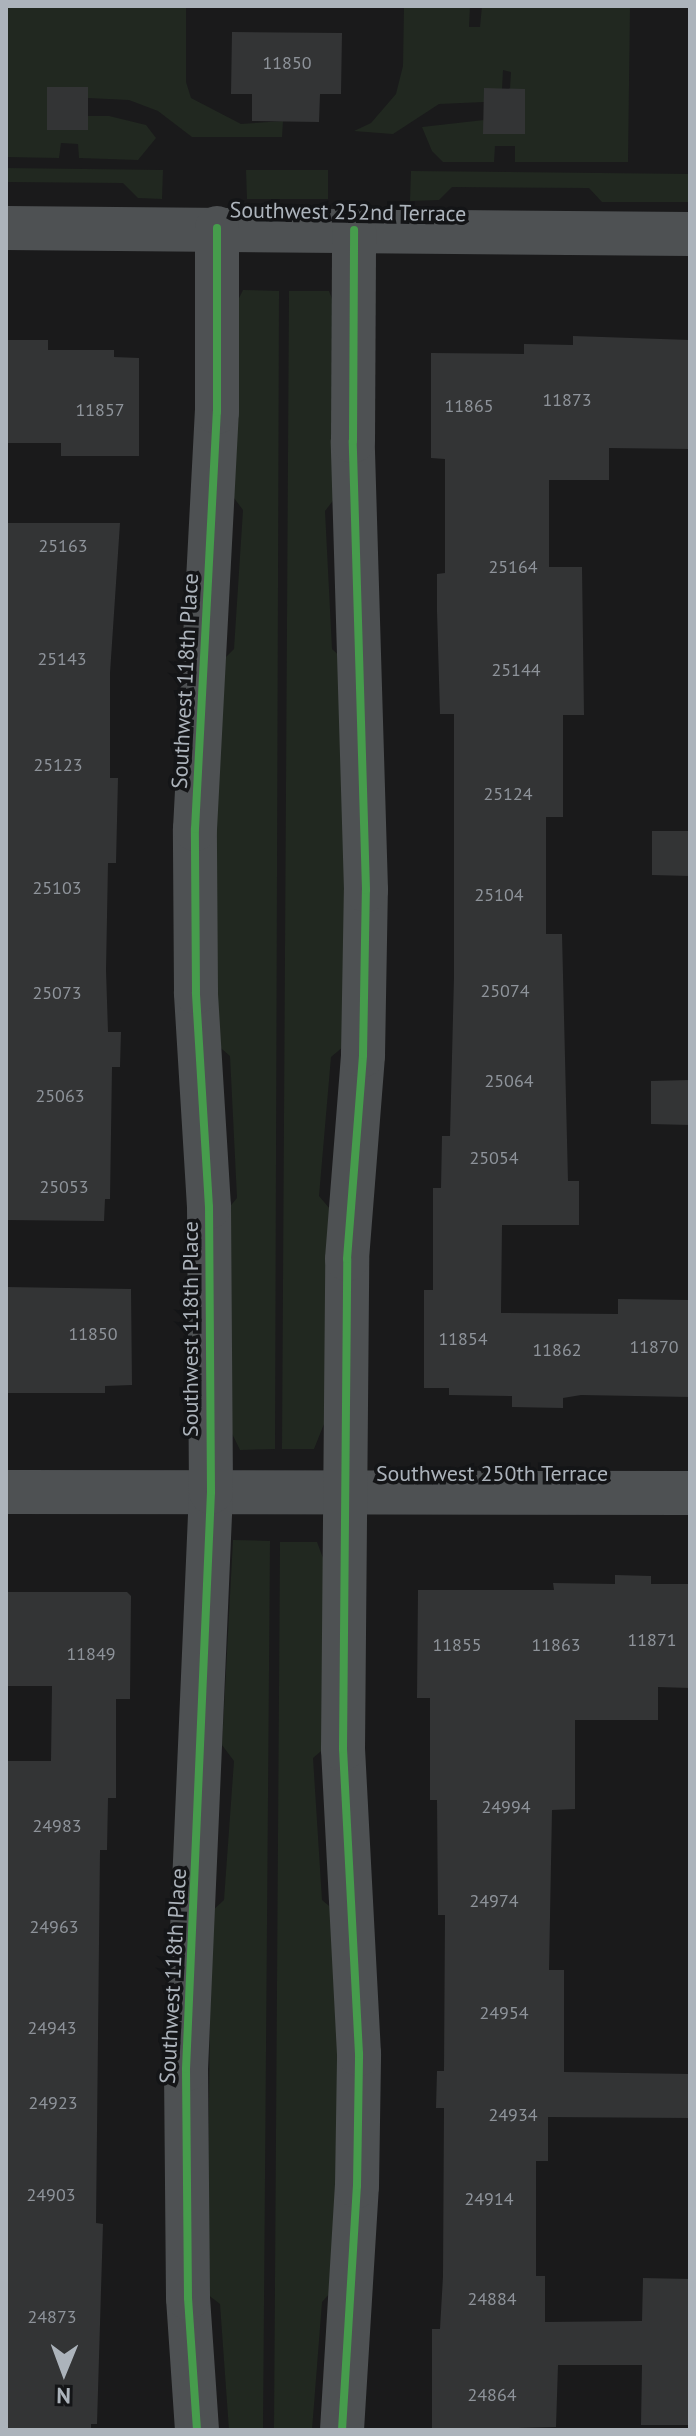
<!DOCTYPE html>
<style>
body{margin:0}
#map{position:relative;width:696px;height:2436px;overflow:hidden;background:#1a1a1b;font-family:"PT Sans",sans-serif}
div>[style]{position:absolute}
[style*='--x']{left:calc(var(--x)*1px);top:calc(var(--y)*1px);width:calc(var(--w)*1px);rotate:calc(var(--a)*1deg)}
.green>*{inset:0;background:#212820}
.building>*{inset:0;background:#333435}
.minor>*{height:44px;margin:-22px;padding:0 22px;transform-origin:22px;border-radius:22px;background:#4e5153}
.cycleway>*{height:8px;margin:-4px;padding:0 4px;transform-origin:4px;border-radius:4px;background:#469c4c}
span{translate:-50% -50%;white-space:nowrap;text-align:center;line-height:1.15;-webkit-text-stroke:7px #141517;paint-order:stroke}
.number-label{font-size:18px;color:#8e939a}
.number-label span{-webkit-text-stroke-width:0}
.street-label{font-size:22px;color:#acb3bb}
.frame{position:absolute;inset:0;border:8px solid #acb3bb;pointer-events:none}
.north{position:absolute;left:24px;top:2332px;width:80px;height:80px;-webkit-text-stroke:6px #141517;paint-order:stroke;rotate:181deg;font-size:22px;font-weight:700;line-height:32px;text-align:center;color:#acb3bb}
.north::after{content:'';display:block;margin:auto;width:28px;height:36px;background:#acb3bb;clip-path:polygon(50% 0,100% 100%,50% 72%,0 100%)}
</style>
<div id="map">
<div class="green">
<div style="clip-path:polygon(6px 6px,186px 6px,186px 82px,191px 98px,241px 124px,283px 121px,282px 137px,192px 137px,158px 111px,129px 100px,88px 98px,87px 87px,48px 87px,48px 130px,87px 130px,88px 116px,109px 116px,146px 125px,156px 138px,138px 160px,79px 158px,78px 144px,61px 143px,59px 158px,6px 157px)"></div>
<div style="clip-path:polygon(404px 6px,470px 6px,469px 27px,480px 27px,482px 6px,630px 6px,628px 162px,515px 162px,515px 146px,495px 146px,494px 162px,443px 162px,432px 151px,422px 127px,484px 120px,484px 134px,525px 134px,525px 90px,510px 89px,511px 72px,503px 70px,502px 89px,484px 102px,439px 104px,393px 134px,354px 131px,371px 123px,396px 94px,403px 66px)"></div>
<div style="clip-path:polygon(6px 168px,163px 170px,162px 199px,138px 198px,123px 183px,6px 182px)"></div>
<div style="clip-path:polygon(246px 170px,328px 170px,328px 199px,247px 199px)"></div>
<div style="clip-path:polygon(411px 171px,690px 174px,690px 202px,602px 202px,589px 188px,452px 187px,439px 200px,410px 201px)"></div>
<div style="clip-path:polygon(243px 290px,279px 291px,275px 1449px,240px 1450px,227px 1423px,227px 1210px,237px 1198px,230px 1056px,215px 1043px,212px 881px,221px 662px,234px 649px,243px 510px,231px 494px,238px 300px)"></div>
<div style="clip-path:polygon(289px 291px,329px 291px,334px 304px,335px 498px,325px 511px,332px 649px,344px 660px,345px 719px,344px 1046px,331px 1057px,319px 1196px,330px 1209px,326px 1419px,314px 1449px,282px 1449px)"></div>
<div style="clip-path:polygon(233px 1540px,270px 1541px,263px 2430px,229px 2430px,220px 2304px,207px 2294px,211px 1912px,224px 1900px,234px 1761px,222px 1745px)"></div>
<div style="clip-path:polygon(280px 1542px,317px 1542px,326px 1566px,327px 1746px,313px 1758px,322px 1900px,335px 1911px,339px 2121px,332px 2291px,322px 2302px,312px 2430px,274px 2430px)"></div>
</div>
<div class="building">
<div style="clip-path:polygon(232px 32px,342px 33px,341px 94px,320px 94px,319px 122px,252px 121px,252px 94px,231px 94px)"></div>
<div style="clip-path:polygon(47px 87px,88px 87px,88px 130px,47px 130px)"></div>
<div style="clip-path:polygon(484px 88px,525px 89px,525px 134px,483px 134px)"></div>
<div style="clip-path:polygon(573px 336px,690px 340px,690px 449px,609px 448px,609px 480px,549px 480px,549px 567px,582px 567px,584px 715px,563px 715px,563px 817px,546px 817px,546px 934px,562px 934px,568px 1181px,579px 1181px,579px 1225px,502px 1225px,501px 1313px,618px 1314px,618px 1299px,690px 1300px,690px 1397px,581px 1395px,563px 1398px,563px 1408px,512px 1407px,512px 1396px,449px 1395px,449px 1388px,424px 1388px,424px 1290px,433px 1290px,433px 1188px,441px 1188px,442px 1136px,450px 1136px,454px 977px,454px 714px,440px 714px,437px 611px,437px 574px,445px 573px,445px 459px,431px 458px,431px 353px,524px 354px,524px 344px,573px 345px)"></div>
<div style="clip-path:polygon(6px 340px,48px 340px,48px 350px,114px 350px,114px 357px,139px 358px,139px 456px,61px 456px,61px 443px,6px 443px)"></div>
<div style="clip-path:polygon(6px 523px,120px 523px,110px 673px,110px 778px,118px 778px,116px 863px,108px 863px,106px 970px,108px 1032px,121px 1032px,120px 1067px,112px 1067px,110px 1199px,105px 1199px,104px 1221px,7px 1220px)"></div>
<div style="clip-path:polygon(652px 831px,690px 831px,690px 876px,652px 875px)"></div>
<div style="clip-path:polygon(690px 1080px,690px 1125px,651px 1124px,651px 1081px)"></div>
<div style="clip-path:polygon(6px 1287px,131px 1289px,132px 1385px,105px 1386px,105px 1393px,6px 1393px)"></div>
<div style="clip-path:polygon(615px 1575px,651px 1576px,651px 1584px,690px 1584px,690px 1688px,658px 1687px,658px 1720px,575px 1720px,575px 1809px,552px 1810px,549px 1970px,564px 1970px,564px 2072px,690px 2074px,690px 2118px,548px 2117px,548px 2161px,536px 2161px,536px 2276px,545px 2276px,545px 2322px,642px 2321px,643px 2278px,690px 2279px,690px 2425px,641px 2425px,642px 2365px,558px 2365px,556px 2427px,432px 2430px,432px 2329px,440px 2329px,443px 2276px,444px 2108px,436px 2108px,437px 2071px,444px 2071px,445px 1915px,438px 1915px,437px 1800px,430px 1800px,430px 1698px,417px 1698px,418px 1590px,554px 1590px,553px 1583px,615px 1584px)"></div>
<div style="clip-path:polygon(6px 1592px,127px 1592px,131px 1596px,130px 1699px,116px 1699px,116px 1798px,108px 1798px,107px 1850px,100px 1850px,96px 2223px,103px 2224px,97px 2424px,91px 2424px,91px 2430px,6px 2430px,6px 1761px,51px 1761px,52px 1686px,6px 1686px)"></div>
</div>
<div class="minor">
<div style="--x:6;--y:228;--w:684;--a:0.5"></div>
<div style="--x:6;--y:1492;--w:684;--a:0.08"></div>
<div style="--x:197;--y:2430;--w:132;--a:-93.9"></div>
<div style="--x:188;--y:2298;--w:229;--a:-90.5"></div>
<div style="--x:186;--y:2069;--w:578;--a:-87.52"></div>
<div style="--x:211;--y:1492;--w:285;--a:-90.4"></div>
<div style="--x:209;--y:1207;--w:215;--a:-93.5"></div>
<div style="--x:196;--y:992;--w:163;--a:-90.4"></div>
<div style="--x:195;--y:829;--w:418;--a:-87"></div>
<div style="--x:217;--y:412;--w:184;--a:-90"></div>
<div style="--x:342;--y:2430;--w:244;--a:-86.5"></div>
<div style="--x:357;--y:2186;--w:132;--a:-89.1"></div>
<div style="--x:359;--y:2054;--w:305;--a:-93"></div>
<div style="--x:343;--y:1749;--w:490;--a:-89.5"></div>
<div style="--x:347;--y:1259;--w:205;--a:-85.5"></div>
<div style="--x:363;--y:1055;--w:165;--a:-89"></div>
<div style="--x:366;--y:890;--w:449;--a:-91.7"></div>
<div style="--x:353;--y:441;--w:211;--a:-89.7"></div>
</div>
<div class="cycleway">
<div style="--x:197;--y:2430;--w:132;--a:-93.9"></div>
<div style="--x:188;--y:2298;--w:229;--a:-90.5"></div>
<div style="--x:186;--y:2069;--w:578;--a:-87.52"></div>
<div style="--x:211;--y:1492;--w:285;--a:-90.4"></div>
<div style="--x:209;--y:1207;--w:215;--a:-93.5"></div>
<div style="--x:196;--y:992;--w:163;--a:-90.4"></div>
<div style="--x:195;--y:829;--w:418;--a:-87"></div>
<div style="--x:217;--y:412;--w:184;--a:-90"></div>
<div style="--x:342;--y:2430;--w:244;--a:-86.5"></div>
<div style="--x:357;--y:2186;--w:132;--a:-89.1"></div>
<div style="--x:359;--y:2054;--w:305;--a:-93"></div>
<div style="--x:343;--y:1749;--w:490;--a:-89.5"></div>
<div style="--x:347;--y:1259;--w:205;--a:-85.5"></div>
<div style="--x:363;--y:1055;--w:165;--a:-89"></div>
<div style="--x:366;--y:890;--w:449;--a:-91.7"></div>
<div style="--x:353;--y:441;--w:211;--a:-89.7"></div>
</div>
<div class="number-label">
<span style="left:287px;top:63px">11850</span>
<span style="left:567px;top:400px">11873</span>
<span style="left:469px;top:406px">11865</span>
<span style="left:100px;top:410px">11857</span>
<span style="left:63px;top:546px">25163</span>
<span style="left:513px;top:567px">25164</span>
<span style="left:62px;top:659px">25143</span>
<span style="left:516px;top:670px">25144</span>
<span style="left:58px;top:765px">25123</span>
<span style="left:508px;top:794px">25124</span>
<span style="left:57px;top:888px">25103</span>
<span style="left:499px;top:895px">25104</span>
<span style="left:505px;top:991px">25074</span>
<span style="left:57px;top:993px">25073</span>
<span style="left:509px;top:1081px">25064</span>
<span style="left:60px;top:1096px">25063</span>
<span style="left:494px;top:1158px">25054</span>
<span style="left:64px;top:1187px">25053</span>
<span style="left:93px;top:1334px">11850</span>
<span style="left:463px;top:1339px">11854</span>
<span style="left:654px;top:1347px">11870</span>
<span style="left:557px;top:1350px">11862</span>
<span style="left:652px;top:1640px">11871</span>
<span style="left:457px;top:1645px">11855</span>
<span style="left:556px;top:1645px">11863</span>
<span style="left:91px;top:1654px">11849</span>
<span style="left:506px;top:1807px">24994</span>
<span style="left:57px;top:1826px">24983</span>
<span style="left:494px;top:1901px">24974</span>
<span style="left:54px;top:1927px">24963</span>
<span style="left:504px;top:2013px">24954</span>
<span style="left:52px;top:2028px">24943</span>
<span style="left:53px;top:2103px">24923</span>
<span style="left:513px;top:2115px">24934</span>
<span style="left:51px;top:2195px">24903</span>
<span style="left:489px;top:2199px">24914</span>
<span style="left:492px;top:2299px">24884</span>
<span style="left:52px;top:2317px">24873</span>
<span style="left:492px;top:2395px">24864</span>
</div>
<div class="street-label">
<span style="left:348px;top:212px;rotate:1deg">Southwest 252nd Terrace</span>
<span style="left:185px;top:681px;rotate:-87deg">Southwest 118th Place</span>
<span style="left:191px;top:1329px;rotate:-90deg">Southwest 118th Place</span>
<span style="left:492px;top:1474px">Southwest 250th Terrace</span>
<span style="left:173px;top:1976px;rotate:-87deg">Southwest 118th Place</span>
</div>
<div class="frame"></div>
<div class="north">N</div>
</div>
